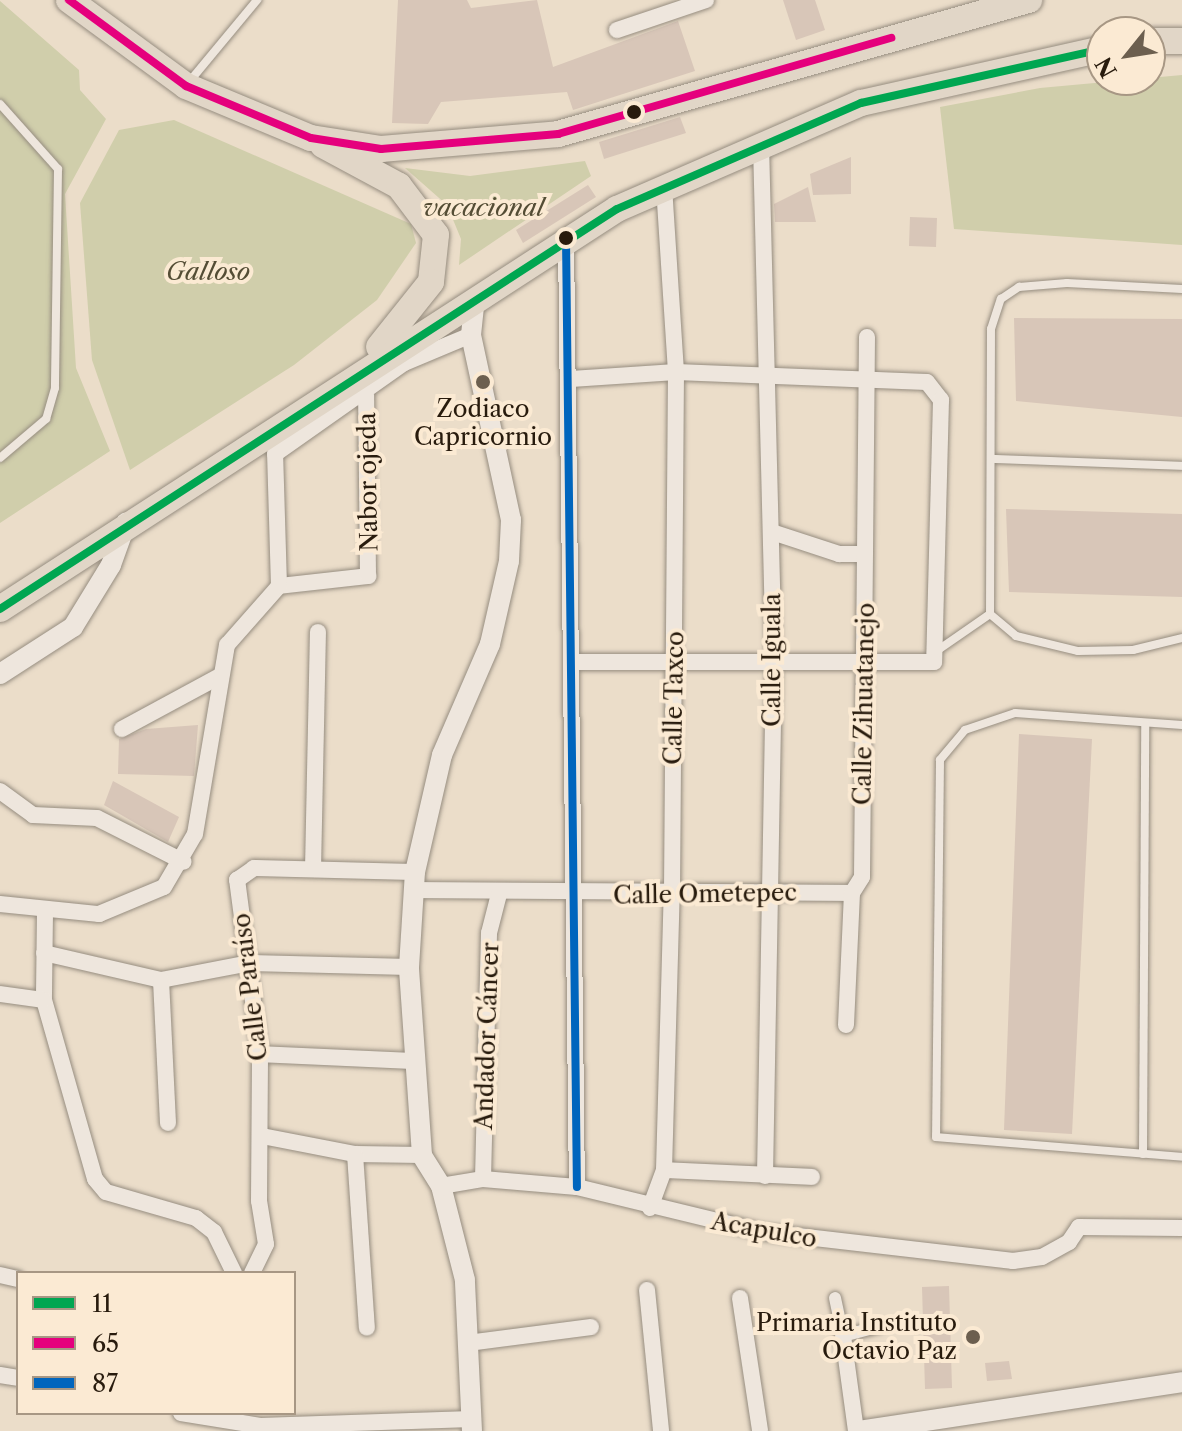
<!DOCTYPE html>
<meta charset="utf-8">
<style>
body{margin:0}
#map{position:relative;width:1182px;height:1431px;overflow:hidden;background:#ebddc9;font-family:"Libre Caslon Text",serif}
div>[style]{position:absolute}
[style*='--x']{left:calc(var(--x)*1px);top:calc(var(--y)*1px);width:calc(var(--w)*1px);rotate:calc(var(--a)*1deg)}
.green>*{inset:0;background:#d0ceab}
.building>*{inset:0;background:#d8c6b8}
.roads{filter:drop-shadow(0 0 2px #968d80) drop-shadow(0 0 2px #968d80)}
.service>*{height:8px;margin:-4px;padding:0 4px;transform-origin:4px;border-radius:4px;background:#eee6dd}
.pedestrian>*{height:12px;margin:-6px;padding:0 6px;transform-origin:6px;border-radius:6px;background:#eee6dd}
.minor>*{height:16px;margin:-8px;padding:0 8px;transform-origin:8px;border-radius:8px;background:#eee6dd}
.tertiary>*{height:20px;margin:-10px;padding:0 10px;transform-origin:10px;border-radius:10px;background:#eee6dd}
.trunk>*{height:26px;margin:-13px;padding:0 13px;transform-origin:13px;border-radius:13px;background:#e1d6c7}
.bus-1>*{height:8px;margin:-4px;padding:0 4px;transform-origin:4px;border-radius:4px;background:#00a651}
.bus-2>*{height:8px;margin:-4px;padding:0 4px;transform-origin:4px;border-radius:4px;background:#e5007d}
.bus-3>*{height:8px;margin:-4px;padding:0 4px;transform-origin:4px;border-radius:4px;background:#0065bd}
.dots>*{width:22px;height:22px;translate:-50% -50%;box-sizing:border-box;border:4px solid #fbead3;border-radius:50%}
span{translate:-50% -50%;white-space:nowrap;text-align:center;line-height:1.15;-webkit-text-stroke:8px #fbead3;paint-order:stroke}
.park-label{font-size:24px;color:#544d35;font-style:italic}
.poi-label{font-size:24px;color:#281b0d}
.right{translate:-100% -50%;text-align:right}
.street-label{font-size:24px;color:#281b0d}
.legend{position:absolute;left:16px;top:1271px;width:280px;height:144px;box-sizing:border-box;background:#fbead3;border:2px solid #a79784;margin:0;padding:10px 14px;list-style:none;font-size:24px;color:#281b0d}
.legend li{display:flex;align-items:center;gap:16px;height:40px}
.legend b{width:40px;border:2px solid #a79784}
.north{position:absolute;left:1086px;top:16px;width:80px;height:80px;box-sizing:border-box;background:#fbead3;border:2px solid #a79784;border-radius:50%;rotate:240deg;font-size:22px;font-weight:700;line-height:32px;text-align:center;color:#281b0d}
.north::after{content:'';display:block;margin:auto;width:28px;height:36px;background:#6c5f4f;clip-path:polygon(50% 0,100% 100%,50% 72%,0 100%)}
</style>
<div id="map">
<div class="green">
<div style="clip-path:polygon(0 1px,79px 70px,80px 90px,106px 119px,65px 194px,76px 368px,110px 451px,0 523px)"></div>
<div style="clip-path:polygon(1182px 75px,1182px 245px,954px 229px,940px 107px,1040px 88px)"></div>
<div style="clip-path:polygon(174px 120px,411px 224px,416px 243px,377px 300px,294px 365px,130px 470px,92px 360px,80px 203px,119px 130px)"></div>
<div style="clip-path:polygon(585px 161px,591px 176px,459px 265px,461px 239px,447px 205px,405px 168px,470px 176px)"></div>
</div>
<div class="building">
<div style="clip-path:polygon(398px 0,467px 0,471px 8px,537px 0,553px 67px,678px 21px,695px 71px,573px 110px,567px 92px,441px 102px,428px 124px,392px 123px)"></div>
<div style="clip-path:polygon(783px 0,815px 0,825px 30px,796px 40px)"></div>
<div style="clip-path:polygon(680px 117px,686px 133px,604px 159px,599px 142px)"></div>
<div style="clip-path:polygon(851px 157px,851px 194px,813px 195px,810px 174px)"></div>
<div style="clip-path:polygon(588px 185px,596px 197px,523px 243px,516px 230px)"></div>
<div style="clip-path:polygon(808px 187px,816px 222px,775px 222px,774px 204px)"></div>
<div style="clip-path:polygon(910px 217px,937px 218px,936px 247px,909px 246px)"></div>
<div style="clip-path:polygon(1014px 318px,1182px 319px,1182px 417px,1016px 401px)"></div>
<div style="clip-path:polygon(1006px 509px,1182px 514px,1182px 597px,1009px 592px)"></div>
<div style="clip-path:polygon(198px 725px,194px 776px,118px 774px,119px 739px,146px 729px)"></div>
<div style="clip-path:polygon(1019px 734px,1092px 739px,1072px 1134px,1004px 1130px)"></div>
<div style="clip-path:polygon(113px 781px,179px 817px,168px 842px,104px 805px)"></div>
<div style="clip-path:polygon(949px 1286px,952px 1388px,925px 1389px,922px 1287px)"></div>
<div style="clip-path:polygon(1009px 1361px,1012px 1379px,987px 1381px,985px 1363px)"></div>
</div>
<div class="roads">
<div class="service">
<div style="--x:189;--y:82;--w:107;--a:-50.3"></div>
<div style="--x:0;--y:104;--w:87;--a:48.3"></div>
<div style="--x:58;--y:169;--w:219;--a:90.8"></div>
<div style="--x:55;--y:388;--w:32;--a:106"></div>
<div style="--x:46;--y:419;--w:60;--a:139.7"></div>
<div style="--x:993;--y:459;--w:189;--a:2.1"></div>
<div style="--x:990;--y:614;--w:285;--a:-89.8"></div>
<div style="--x:991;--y:329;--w:32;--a:-72"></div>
<div style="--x:1001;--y:299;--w:22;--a:-34"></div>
<div style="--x:1019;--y:287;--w:48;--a:-4.8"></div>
<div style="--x:1067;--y:283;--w:115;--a:3"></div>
<div style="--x:990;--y:614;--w:34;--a:40"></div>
<div style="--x:1016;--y:636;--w:64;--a:13.6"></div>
<div style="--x:1078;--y:651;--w:55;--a:-1"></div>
<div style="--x:1133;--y:650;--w:50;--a:-13.8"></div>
<div style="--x:938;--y:650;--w:63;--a:-34.7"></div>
<div style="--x:1182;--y:725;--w:167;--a:-175.9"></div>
<div style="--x:1015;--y:713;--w:53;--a:161.2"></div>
<div style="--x:965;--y:730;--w:39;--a:130"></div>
<div style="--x:940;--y:760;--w:377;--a:90.6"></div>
<div style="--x:936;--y:1137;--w:247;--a:4.6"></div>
<div style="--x:1143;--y:1154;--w:430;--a:-89.7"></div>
</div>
<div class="pedestrian">
<div style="--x:835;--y:1298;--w:39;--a:78"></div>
<div style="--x:843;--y:1336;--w:38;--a:-15"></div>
</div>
<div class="minor">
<div style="--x:617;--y:30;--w:94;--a:-18.6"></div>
<div style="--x:761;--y:144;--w:521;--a:88.57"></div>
<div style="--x:774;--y:665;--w:511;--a:91.01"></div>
<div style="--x:566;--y:238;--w:949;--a:89.34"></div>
<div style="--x:571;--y:379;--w:105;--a:-3.8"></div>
<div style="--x:676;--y:372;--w:251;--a:2.3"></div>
<div style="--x:927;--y:382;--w:23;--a:52"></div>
<div style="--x:941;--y:400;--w:262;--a:91.5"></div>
<div style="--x:934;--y:662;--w:359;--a:180"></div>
<div style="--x:772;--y:532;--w:71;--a:18.2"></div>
<div style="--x:839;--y:554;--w:26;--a:0"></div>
<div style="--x:279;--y:586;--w:90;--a:-6.4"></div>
<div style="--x:368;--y:576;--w:181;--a:-90.6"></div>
<div style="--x:122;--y:729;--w:111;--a:-28.4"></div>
<div style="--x:0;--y:791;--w:41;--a:36"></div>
<div style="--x:33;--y:815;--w:64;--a:2.7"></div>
<div style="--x:97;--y:818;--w:97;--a:26.8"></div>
<div style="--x:313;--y:869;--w:237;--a:-88.8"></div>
<div style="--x:415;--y:890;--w:437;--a:0.4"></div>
<div style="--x:0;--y:904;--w:100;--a:5.8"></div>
<div style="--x:99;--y:914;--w:70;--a:-22.6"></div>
<div style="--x:164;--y:887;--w:61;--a:-59.7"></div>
<div style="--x:195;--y:834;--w:192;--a:-80.4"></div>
<div style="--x:227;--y:645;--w:79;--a:-48.6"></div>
<div style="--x:279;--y:586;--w:132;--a:-91.7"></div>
<div style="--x:275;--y:454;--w:158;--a:-35.2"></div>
<div style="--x:404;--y:363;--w:73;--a:-22.7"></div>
<div style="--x:45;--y:912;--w:88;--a:90.7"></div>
<div style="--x:44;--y:1000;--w:186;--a:74.1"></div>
<div style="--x:95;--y:1179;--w:17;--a:50"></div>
<div style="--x:106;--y:1192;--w:94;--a:16.1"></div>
<div style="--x:196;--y:1218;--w:23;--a:38"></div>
<div style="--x:214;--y:1232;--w:46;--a:64"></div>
<div style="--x:44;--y:953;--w:120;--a:13"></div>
<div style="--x:161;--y:980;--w:91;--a:-10.8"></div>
<div style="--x:250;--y:963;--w:159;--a:1.4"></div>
<div style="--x:161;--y:980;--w:143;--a:87.2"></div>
<div style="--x:0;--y:994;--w:44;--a:7.8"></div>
<div style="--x:846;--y:1025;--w:132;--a:-87.4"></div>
<div style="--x:852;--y:893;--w:19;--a:-58"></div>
<div style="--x:862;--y:877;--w:540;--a:-89.47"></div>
<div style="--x:260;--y:1054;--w:156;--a:2.6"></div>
<div style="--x:262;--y:1136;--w:95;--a:11"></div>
<div style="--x:355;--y:1154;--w:67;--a:0.9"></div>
<div style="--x:355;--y:1154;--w:174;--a:86.1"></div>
<div style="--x:664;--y:1170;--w:148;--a:2.7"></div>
<div style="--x:483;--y:1179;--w:246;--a:-88.6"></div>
<div style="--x:489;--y:933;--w:40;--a:-75.6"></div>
<div style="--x:441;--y:1186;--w:43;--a:-9.5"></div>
<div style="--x:483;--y:1179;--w:94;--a:4.9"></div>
<div style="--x:577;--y:1187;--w:191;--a:13.6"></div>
<div style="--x:763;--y:1232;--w:252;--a:6.6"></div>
<div style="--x:1013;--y:1261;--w:29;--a:-8"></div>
<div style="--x:1042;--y:1257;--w:31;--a:-29"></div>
<div style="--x:1069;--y:1242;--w:18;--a:-56"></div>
<div style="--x:1079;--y:1227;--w:103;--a:0.6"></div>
<div style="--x:650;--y:1208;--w:40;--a:-69.8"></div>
<div style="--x:664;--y:1170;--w:278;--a:-88.4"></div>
<div style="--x:672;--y:892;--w:520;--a:-89.56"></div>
<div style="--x:676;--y:372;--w:186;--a:-93.7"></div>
<div style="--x:252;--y:1273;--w:32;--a:-64"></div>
<div style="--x:266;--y:1244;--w:44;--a:-99.2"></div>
<div style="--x:259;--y:1201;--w:147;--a:-89.6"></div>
<div style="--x:260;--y:1054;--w:176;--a:-97.5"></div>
<div style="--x:237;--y:880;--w:21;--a:-35"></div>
<div style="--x:254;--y:868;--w:161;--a:1.4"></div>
<div style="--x:0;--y:1275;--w:18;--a:13"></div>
<div style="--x:647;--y:1290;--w:142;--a:84.3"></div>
<div style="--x:740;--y:1298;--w:134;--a:81.4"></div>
<div style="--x:843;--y:1336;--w:96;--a:82.2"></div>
<div style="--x:468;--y:1343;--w:124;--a:-7.4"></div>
<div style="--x:0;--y:1375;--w:18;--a:9"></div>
<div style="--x:181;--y:1413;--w:80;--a:9.3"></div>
<div style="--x:260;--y:1426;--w:212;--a:-1.9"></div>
</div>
<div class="tertiary">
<div style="--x:0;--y:674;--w:87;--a:-32.8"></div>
<div style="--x:73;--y:627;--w:73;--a:-58.5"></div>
<div style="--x:111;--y:565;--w:45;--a:-70.3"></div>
<div style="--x:472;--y:1431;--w:151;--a:-92.7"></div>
<div style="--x:465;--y:1280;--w:97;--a:-104.3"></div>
<div style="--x:441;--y:1186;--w:36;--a:-122"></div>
<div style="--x:422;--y:1155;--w:188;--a:-94"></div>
<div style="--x:409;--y:967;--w:95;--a:-86.4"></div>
<div style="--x:415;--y:872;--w:120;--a:-77"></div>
<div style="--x:442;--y:755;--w:121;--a:-66.6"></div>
<div style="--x:490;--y:644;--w:85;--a:-77.1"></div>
<div style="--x:509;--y:561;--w:41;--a:-87.2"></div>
<div style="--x:511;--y:520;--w:189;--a:-102.2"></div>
<div style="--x:471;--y:335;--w:37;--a:-84"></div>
<div style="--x:859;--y:1431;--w:327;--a:-8.6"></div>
</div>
<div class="trunk">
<div style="--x:69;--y:0;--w:145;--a:36.3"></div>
<div style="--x:186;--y:86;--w:135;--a:22.6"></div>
<div style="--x:311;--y:138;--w:71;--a:8.9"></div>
<div style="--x:381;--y:149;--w:178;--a:-4.8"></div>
<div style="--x:558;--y:134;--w:490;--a:-15.9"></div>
<div style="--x:1150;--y:41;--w:32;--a:0"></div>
<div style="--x:323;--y:145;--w:86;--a:28.3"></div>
<div style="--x:399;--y:186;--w:61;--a:52.9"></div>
<div style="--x:436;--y:235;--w:47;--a:96.1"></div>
<div style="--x:431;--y:282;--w:83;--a:128.7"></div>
<div style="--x:0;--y:609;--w:735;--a:-32.96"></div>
<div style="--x:617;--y:209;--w:266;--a:-23.5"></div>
<div style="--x:861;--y:103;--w:247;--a:-12.6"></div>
</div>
</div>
<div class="bus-1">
<div style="--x:0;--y:609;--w:735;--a:-32.96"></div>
<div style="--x:617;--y:209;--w:266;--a:-23.5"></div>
<div style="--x:861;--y:103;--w:247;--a:-12.6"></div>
</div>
<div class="bus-2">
<div style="--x:69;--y:0;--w:145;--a:36.3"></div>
<div style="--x:186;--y:86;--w:135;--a:22.6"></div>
<div style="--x:311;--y:138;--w:71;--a:8.9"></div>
<div style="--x:381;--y:149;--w:178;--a:-4.8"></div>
<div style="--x:558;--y:134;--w:347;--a:-16.1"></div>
</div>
<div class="bus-3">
<div style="--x:566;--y:238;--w:949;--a:89.34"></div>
</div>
<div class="dots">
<div style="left:634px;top:112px;background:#281b0d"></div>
<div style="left:566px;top:238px;background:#281b0d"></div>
<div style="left:483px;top:382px;background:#6c5f4f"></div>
<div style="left:973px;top:1337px;background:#6c5f4f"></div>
</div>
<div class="park-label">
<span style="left:484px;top:208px">vacacional</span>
<span style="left:208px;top:272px">Galloso</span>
</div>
<div class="poi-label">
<span style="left:483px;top:423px">Zodiaco<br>Capricornio</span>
<span class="right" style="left:957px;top:1337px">Primaria Instituto<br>Octavio Paz</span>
</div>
<div class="street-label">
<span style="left:368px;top:482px;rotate:-91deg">Nabor ojeda</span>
<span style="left:772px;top:660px;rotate:-90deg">Calle Iguala</span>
<span style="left:674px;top:698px;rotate:-89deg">Calle Taxco</span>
<span style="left:864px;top:704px;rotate:-89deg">Calle Zihuatanejo</span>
<span style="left:705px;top:894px;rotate:-1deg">Calle Ometepec</span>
<span style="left:250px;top:987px;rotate:-97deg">Calle Paraíso</span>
<span style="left:487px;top:1036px;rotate:-88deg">Andador Cáncer</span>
<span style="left:764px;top:1230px;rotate:10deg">Acapulco</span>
</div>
<ul class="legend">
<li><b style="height:10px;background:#00a651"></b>11</li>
<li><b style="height:10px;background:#e5007d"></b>65</li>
<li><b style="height:10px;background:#0065bd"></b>87</li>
</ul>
<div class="north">N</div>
</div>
